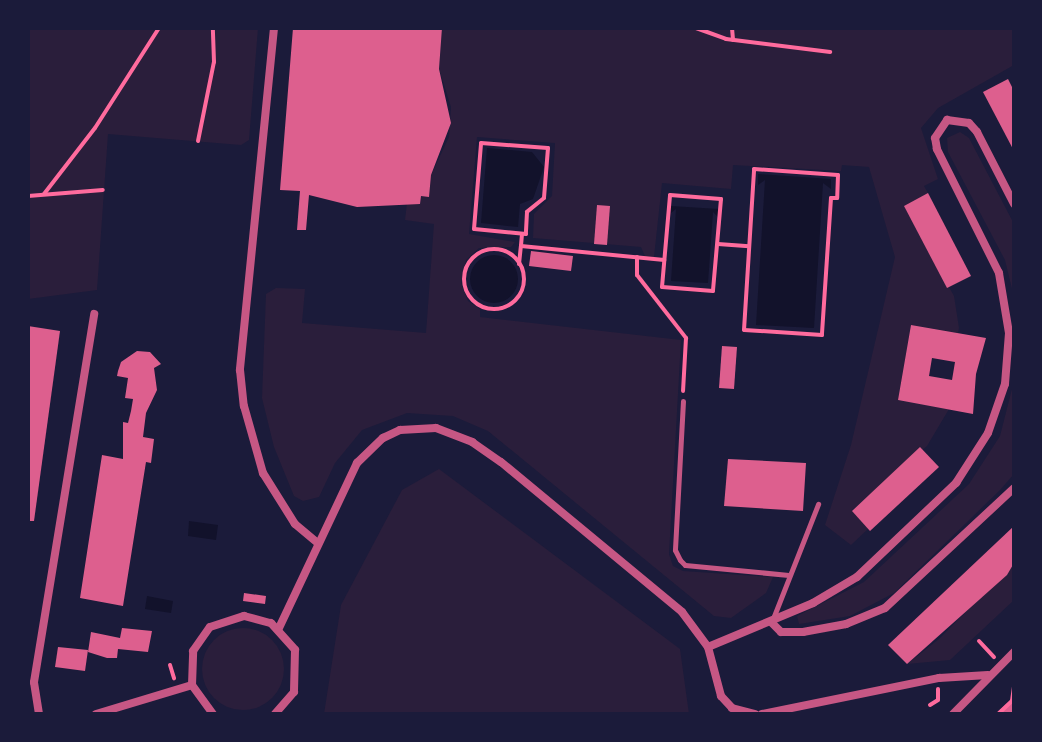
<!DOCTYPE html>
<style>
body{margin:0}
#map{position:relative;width:1042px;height:742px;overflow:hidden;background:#1b1b3a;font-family:Karla,sans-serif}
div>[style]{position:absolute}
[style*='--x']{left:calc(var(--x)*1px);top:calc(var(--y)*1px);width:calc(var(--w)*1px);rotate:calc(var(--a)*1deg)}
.green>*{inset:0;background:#2a1e3b}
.round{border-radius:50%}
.water>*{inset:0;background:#12122b}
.building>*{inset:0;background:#dd5f8e}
.path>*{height:4px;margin:-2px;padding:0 2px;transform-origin:2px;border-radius:2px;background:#ff6b9d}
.path>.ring{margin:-2px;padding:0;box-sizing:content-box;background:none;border:4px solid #ff6b9d;border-radius:50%}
.service>*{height:5px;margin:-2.5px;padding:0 2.5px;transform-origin:2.5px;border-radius:2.5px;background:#c65784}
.minor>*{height:8px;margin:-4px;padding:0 4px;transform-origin:4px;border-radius:4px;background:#c65784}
span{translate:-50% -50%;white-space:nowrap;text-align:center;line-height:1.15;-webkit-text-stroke:7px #1b1b3a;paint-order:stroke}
.frame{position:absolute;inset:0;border:30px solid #1b1b3a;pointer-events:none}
</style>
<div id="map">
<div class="green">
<div style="clip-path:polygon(28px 28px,258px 28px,249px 140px,241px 145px,108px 134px,97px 290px,28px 299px)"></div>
<div style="clip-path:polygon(442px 28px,1014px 28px,1014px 65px,938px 108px,921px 128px,938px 179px,924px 186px,928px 193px,904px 206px,954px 296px,959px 328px,958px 333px,911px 325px,898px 400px,949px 409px,927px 446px,852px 510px,869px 528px,851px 545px,825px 525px,851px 445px,895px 257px,869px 167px,842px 165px,841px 171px,733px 165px,731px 189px,662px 183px,654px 257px,645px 256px,641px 247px,533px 238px,534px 214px,552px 196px,555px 143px,477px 137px,469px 234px,515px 242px,511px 247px,479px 248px,466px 260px,461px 283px,468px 301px,480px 309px,480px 317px,681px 340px,669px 554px,673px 566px,683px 571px,773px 577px,766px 593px,731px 618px,714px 616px,488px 431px,453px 416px,407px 413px,362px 430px,335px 463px,319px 497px,303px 501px,294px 496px,274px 447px,262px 398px,266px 294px,276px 288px,305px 289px,302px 323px,426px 333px,434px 224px,405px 220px,407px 203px,421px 196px,449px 137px,451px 107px,439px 69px)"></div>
<div style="clip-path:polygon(960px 132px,969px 138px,1014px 224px,1014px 297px,1005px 260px,948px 152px,947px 138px)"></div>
<div style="clip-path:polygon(1014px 381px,1014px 474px,1000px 490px,894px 593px,850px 616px,799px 624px,797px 616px,864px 582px,969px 484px,1000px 436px)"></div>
<div style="clip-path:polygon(439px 469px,680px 649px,689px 714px,324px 714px,341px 605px,402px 490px)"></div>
<div style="clip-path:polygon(1014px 563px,1014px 600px,950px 660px,907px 664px,939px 639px)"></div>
<div class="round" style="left:202px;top:628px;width:82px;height:82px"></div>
</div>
<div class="water">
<div style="clip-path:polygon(487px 148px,532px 152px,544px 167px,533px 199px,520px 204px,518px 227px,481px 223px)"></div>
<div style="clip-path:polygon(758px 174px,831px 179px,831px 189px,823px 183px,814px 328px,756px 325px,765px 180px,758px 185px)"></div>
<div style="clip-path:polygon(671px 206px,719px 209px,718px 217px,713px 212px,708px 283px,671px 281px,676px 209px,671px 213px)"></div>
<div class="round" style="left:470px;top:255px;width:48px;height:48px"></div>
<div style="clip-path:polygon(189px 521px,218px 525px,216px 540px,188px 536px)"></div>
<div style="clip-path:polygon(147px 596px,173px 601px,171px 613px,145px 609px)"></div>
</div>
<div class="building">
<div style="clip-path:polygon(293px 28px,442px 28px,439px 69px,451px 123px,431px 175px,429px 197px,421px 196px,420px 204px,357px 207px,309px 195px,306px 230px,297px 230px,300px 191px,280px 190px)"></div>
<div style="clip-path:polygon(1008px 79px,1014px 91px,1014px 151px,983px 92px)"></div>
<div style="clip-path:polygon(928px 193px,971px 276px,947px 288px,904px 206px)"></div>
<div style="clip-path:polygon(597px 205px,610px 206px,607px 245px,594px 244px)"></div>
<div style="clip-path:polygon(531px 251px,573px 256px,571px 271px,529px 266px)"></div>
<div style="clip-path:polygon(evenodd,911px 325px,986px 338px,976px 374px,973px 414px,898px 400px,911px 325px,932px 358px,955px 362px,952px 380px,929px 376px,932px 358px)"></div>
<div style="clip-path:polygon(28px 326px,60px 331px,34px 521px,28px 521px)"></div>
<div style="clip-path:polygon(722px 346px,737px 347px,734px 389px,719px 388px)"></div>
<div style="clip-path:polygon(137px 351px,150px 352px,161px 364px,154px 368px,157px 390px,146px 413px,143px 437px,154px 439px,151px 463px,146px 462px,123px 606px,80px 598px,102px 455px,123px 459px,123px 422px,128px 423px,131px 411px,133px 399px,125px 398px,128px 378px,117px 376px,118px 371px,121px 362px)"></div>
<div style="clip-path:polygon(920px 447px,939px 467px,870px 531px,852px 511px)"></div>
<div style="clip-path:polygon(728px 459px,806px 463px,803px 511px,724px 506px)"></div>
<div style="clip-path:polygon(1014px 526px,1014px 563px,1007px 575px,907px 664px,888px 645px)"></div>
<div style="clip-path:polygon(244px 593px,266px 596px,265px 604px,243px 601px)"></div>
<div style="clip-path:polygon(122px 628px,152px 631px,148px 652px,118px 649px,117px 658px,107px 658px,88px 652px,91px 632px,120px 638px)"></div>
<div style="clip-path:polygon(58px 647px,88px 650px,85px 671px,55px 667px)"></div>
<div style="clip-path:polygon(1014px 697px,1014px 714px,996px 714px)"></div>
</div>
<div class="path">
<div style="--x:696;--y:28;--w:32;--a:20"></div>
<div style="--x:726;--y:39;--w:105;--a:7.1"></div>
<div style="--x:732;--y:28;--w:12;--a:85"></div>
<div style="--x:198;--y:141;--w:81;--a:-78.6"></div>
<div style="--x:214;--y:62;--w:34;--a:-92"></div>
<div style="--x:481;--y:143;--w:67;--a:4.3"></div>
<div style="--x:548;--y:148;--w:50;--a:94.6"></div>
<div style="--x:544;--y:198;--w:22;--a:141"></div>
<div style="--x:527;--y:212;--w:22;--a:93"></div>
<div style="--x:526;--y:234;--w:52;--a:-174.5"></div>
<div style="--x:474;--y:229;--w:86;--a:-85.3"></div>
<div style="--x:754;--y:169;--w:84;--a:4.1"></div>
<div style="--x:838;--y:175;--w:23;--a:92"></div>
<div style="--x:837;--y:198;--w:6;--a:180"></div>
<div style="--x:831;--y:198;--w:137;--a:93.8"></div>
<div style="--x:822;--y:335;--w:78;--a:-176.3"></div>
<div style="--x:744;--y:330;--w:161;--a:-86.4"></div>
<div style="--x:44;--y:194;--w:83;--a:-52.3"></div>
<div style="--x:95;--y:128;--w:119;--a:-57.4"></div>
<div style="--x:670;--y:195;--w:51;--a:4.5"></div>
<div style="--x:721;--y:199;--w:92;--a:95"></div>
<div style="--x:713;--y:291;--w:51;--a:-175.5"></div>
<div style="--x:662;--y:287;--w:92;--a:-85"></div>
<div style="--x:28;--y:196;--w:75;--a:-4.6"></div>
<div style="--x:522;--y:234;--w:12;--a:95"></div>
<div style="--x:521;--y:246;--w:144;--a:5.6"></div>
<div style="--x:718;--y:244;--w:31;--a:4"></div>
<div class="ring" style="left:464px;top:249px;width:56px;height:56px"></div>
<div style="--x:637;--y:257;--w:18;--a:90"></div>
<div style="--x:637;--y:275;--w:80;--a:52.1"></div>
<div style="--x:686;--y:338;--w:53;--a:93.2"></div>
<div style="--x:519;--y:264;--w:18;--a:-84"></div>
<div style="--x:979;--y:641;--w:22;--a:47"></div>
<div style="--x:170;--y:665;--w:14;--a:73"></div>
<div style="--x:930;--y:705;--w:9;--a:-32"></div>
<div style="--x:938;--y:700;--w:11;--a:-90"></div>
<div style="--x:998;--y:714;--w:19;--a:-43"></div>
<div style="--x:1012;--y:701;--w:14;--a:-82"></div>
</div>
<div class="service">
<div style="--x:683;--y:401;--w:149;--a:93.1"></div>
<div style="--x:675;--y:550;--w:11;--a:63"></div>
<div style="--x:680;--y:560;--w:7;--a:45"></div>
<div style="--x:685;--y:565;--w:104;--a:5.5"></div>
<div style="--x:772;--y:621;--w:126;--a:-68.5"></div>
</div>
<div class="minor">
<div style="--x:274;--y:28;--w:344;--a:95.7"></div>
<div style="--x:240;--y:370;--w:36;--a:84"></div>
<div style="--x:244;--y:406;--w:70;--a:74.2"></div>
<div style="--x:263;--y:473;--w:60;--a:57.9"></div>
<div style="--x:295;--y:524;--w:30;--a:40"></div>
<div style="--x:771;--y:622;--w:14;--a:45"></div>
<div style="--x:781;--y:632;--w:22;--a:0"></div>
<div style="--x:803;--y:632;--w:44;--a:-10.5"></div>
<div style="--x:846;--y:624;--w:42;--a:-22.3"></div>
<div style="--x:885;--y:608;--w:176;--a:-42.9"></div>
<div style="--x:279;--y:628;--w:183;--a:-64.7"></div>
<div style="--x:357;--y:463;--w:36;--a:-44"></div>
<div style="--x:383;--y:438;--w:19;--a:-25"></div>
<div style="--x:400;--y:430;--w:36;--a:-3"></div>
<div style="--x:436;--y:428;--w:39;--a:21"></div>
<div style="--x:472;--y:442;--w:35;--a:35"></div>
<div style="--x:501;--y:462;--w:235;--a:39.6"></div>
<div style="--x:682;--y:612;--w:44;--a:53.4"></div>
<div style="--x:708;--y:647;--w:51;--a:75.1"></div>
<div style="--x:721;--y:696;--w:16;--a:47"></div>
<div style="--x:732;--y:708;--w:24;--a:15"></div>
<div style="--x:708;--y:647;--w:114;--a:-22.7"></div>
<div style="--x:813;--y:603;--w:51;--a:-30.6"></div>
<div style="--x:857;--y:577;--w:137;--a:-43.5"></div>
<div style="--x:956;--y:483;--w:59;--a:-57.4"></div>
<div style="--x:988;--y:433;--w:52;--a:-70.9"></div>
<div style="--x:1005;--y:384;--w:51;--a:-85.5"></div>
<div style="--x:1009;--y:333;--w:61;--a:-99.5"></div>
<div style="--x:999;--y:273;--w:139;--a:-116.6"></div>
<div style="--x:937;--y:149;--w:11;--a:-100"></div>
<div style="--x:935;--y:138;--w:22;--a:-56"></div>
<div style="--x:947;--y:120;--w:22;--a:8"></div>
<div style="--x:969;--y:123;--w:12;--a:48"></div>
<div style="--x:977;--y:132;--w:81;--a:62.8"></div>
<div style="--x:39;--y:714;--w:32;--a:-99"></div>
<div style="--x:34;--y:682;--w:373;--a:-80.7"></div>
<div style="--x:96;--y:714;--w:100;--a:-16.8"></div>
<div style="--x:213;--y:714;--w:36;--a:-126"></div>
<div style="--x:192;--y:685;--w:34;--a:-88"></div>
<div style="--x:193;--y:651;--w:29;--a:-55"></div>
<div style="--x:210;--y:627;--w:36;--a:-18"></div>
<div style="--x:244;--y:616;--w:28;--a:15"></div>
<div style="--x:271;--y:623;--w:36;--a:48"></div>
<div style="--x:295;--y:650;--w:42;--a:91.4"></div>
<div style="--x:294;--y:692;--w:29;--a:131"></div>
<div style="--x:762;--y:714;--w:181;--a:-11.5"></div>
<div style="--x:939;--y:678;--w:49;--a:-3.5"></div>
<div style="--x:953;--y:714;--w:87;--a:-45.5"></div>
</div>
<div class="frame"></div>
</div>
